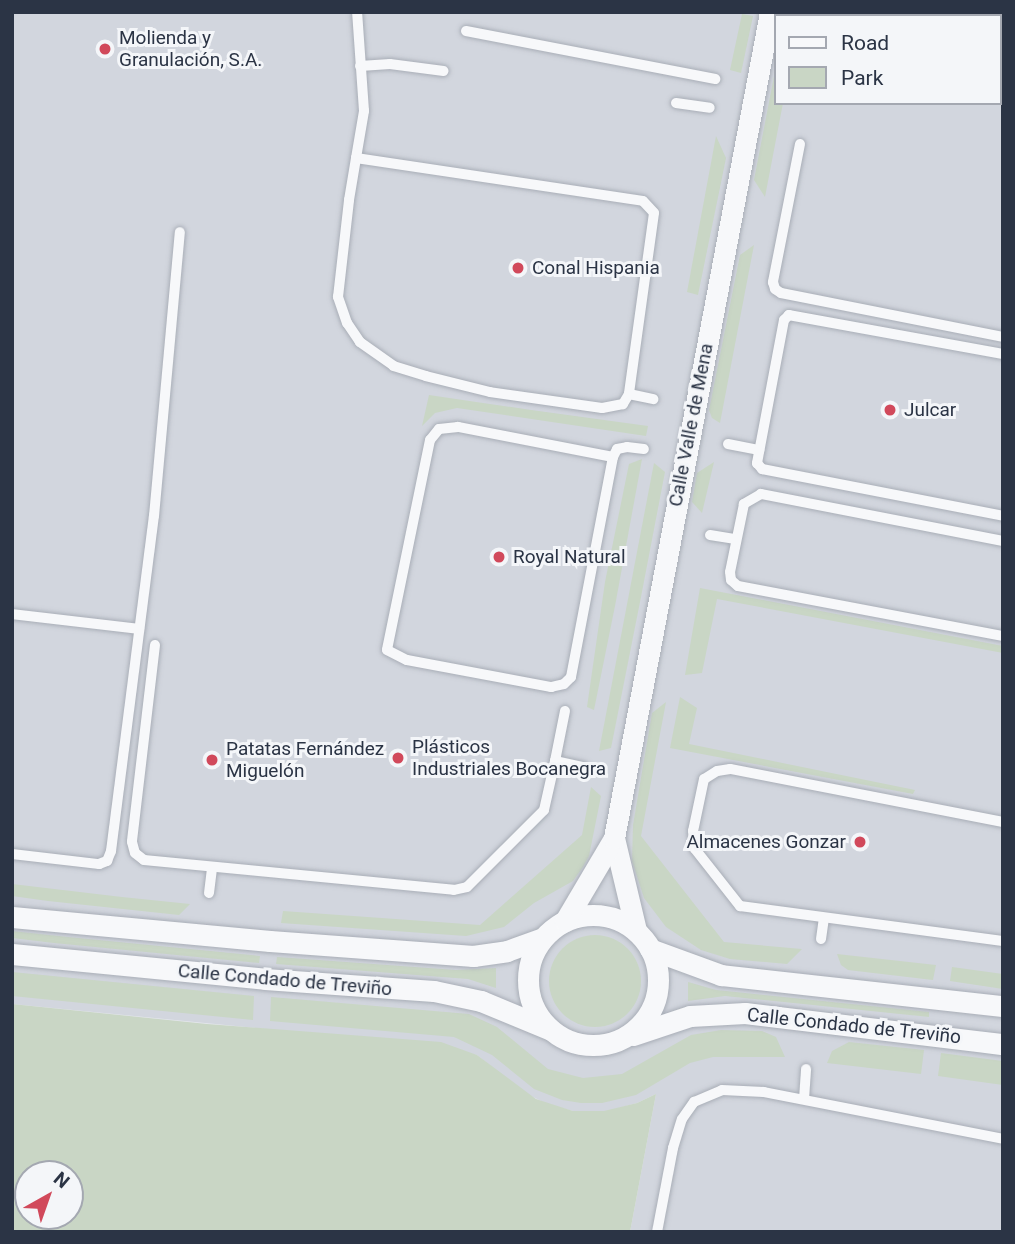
<!DOCTYPE html>
<meta charset="utf-8">
<style>
body{margin:0}
#map{position:relative;width:1015px;height:1244px;overflow:hidden;background:#e4e7ec;font-family:Roboto,sans-serif}
div>[style]{position:absolute}
[style*='--x']{left:calc(var(--x)*1px);top:calc(var(--y)*1px);width:calc(var(--w)*1px);rotate:calc(var(--a)*1deg)}
.built>*{inset:0;background:#d2d6de}
.green>*{inset:0;background:#c9d6c5}
.round{border-radius:50%}
.roads{filter:drop-shadow(0 0 2px #a9aeb7) drop-shadow(0 0 2px #a9aeb7)}
.lane>*{height:10px;margin:-5px;padding:0 5px;transform-origin:5px;border-radius:5px;background:#f7f8fa}
.street>*{height:21px;margin:-10.5px;padding:0 10.5px;transform-origin:10.5px;border-radius:10.5px;background:#f7f8fa}
.street>.ring{margin:-10.5px;padding:0;box-sizing:content-box;background:none;border:21px solid #f7f8fa;border-radius:50%}
.dots>*{width:19px;height:19px;translate:-50% -50%;box-sizing:border-box;border:4px solid #f4f6f9;border-radius:50%}
span{translate:-50% -50%;white-space:nowrap;text-align:center;line-height:1.15;-webkit-text-stroke:6px #f4f6f9;paint-order:stroke}
.poi-label{font-size:19px;color:#2b3445}
.left{translate:0 -50%;text-align:left}
.right{translate:-100% -50%;text-align:right}
.street-label{font-size:19px;color:#2b3445}
.frame{position:absolute;inset:0;border:14px solid #2b3445;pointer-events:none}
.legend{position:absolute;left:774px;top:14px;width:228px;height:91px;box-sizing:border-box;background:#f4f6f9;border:2px solid #a4a8b1;margin:0;padding:9px 12px;list-style:none;font-size:21px;color:#2b3445}
.legend li{display:flex;align-items:center;gap:14px;height:35px}
.legend b{width:35px;border:2px solid #a4a8b1}
.north{position:absolute;left:14px;top:1160px;width:70px;height:70px;box-sizing:border-box;background:#f4f6f9;border:2px solid #a4a8b1;border-radius:50%;rotate:40deg;font-size:19px;font-weight:700;line-height:28px;text-align:center;color:#2b3445}
.north::after{content:'';display:block;margin:auto;width:24px;height:32px;background:#d1495b;clip-path:polygon(50% 0,100% 100%,50% 72%,0 100%)}
</style>
<div id="map">
<div class="built">
<div style="clip-path:polygon(evenodd,12px 12px,1003px 12px,1003px 1232px,630px 1232px,656px 1094px,637px 1103px,604px 1112px,573px 1111px,547px 1104px,525px 1093px,477px 1055px,257px 1028px,12px 1004px,12px 12px,775px 16px,999px 16px,999px 103px,775px 103px,775px 16px)"></div>
</div>
<div class="green">
<div style="clip-path:polygon(742px 14px,753px 16px,741px 73px,730px 70px)"></div>
<div style="clip-path:polygon(775px 71px,775px 103px,783px 103px,765px 197px,754px 180px)"></div>
<div style="clip-path:polygon(716px 136px,726px 158px,698px 295px,687px 292px)"></div>
<div style="clip-path:polygon(754px 245px,720px 423px,712px 418px,709px 410px,740px 255px)"></div>
<div style="clip-path:polygon(429px 395px,531px 410px,648px 426px,646px 436px,457px 408px,435px 413px,422px 426px)"></div>
<div style="clip-path:polygon(642px 459px,615px 606px,594px 710px,587px 707px,605px 582px,629px 464px)"></div>
<div style="clip-path:polygon(714px 462px,702px 513px,692px 502px,697px 473px)"></div>
<div style="clip-path:polygon(654px 463px,665px 472px,641px 597px,611px 748px,599px 751px)"></div>
<div style="clip-path:polygon(700px 588px,1003px 646px,1003px 653px,717px 599px,702px 673px,685px 675px)"></div>
<div style="clip-path:polygon(680px 697px,697px 708px,689px 744px,915px 790px,913px 794px,670px 748px)"></div>
<div style="clip-path:polygon(666px 702px,641px 836px,724px 942px,802px 949px,787px 964px,730px 959px,701px 950px,666px 927px,644px 898px,632px 861px,633px 825px,652px 713px)"></div>
<div style="clip-path:polygon(591px 787px,601px 796px,589px 856px,583px 867px,573px 881px,534px 903px,504px 927px,466px 936px,281px 923px,283px 911px,480px 925px,582px 835px)"></div>
<div style="clip-path:polygon(12px 884px,122px 897px,190px 904px,179px 915px,48px 901px,12px 896px)"></div>
<div style="clip-path:polygon(12px 931px,68px 937px,260px 956px,259px 963px,54px 943px,12px 938px)"></div>
<div class="round" style="left:549px;top:935px;width:92px;height:92px"></div>
<div style="clip-path:polygon(837px 954px,936px 965px,933px 980px,848px 970px,841px 965px)"></div>
<div style="clip-path:polygon(277px 957px,456px 970px,496px 968px,496px 988px,468px 979px,276px 964px)"></div>
<div style="clip-path:polygon(952px 967px,1003px 974px,1003px 989px,950px 981px)"></div>
<div style="clip-path:polygon(12px 972px,254px 996px,253px 1020px,12px 996px)"></div>
<div style="clip-path:polygon(688px 982px,716px 990px,929px 1012px,929px 1017px,725px 996px,688px 1001px)"></div>
<div style="clip-path:polygon(271px 997px,469px 1014px,497px 1027px,548px 1069px,583px 1078px,622px 1074px,691px 1035px,721px 1030px,762px 1031px,776px 1037px,785px 1057px,713px 1057px,690px 1063px,636px 1095px,602px 1103px,581px 1103px,562px 1100px,534px 1089px,492px 1055px,454px 1037px,270px 1021px)"></div>
<div style="clip-path:polygon(evenodd,12px 1004px,207px 1024px,441px 1042px,477px 1055px,536px 1099px,573px 1111px,604px 1111px,637px 1103px,656px 1094px,630px 1232px,12px 1232px,12px 1004px,28px 1174px,70px 1174px,70px 1216px,28px 1216px,28px 1174px)"></div>
<div style="clip-path:polygon(849px 1042px,924px 1050px,921px 1074px,827px 1063px,832px 1051px)"></div>
<div style="clip-path:polygon(941px 1053px,1003px 1061px,1003px 1085px,938px 1076px)"></div>
</div>
<div class="roads">
<div class="lane">
<div style="--x:833;--y:16;--w:4;--a:-90"></div>
<div style="--x:466;--y:31;--w:254;--a:10.9"></div>
<div style="--x:360;--y:66;--w:30;--a:-4"></div>
<div style="--x:390;--y:64;--w:54;--a:7.4"></div>
<div style="--x:676;--y:103;--w:34;--a:8"></div>
<div style="--x:800;--y:144;--w:141;--a:101.1"></div>
<div style="--x:773;--y:282;--w:7;--a:74"></div>
<div style="--x:775;--y:289;--w:7;--a:34"></div>
<div style="--x:781;--y:293;--w:226;--a:11.2"></div>
<div style="--x:356;--y:158;--w:290;--a:8.5"></div>
<div style="--x:643;--y:201;--w:16;--a:47"></div>
<div style="--x:654;--y:213;--w:183;--a:97.9"></div>
<div style="--x:629;--y:394;--w:12;--a:121"></div>
<div style="--x:623;--y:404;--w:21;--a:169"></div>
<div style="--x:602;--y:408;--w:113;--a:-171.9"></div>
<div style="--x:490;--y:392;--w:66;--a:-166"></div>
<div style="--x:426;--y:376;--w:34;--a:-163"></div>
<div style="--x:394;--y:366;--w:42;--a:-144.8"></div>
<div style="--x:360;--y:342;--w:23;--a:-124"></div>
<div style="--x:347;--y:323;--w:28;--a:-109"></div>
<div style="--x:338;--y:297;--w:98;--a:-83.5"></div>
<div style="--x:349;--y:200;--w:43;--a:-80.5"></div>
<div style="--x:356;--y:158;--w:48;--a:-80.3"></div>
<div style="--x:364;--y:111;--w:99;--a:-94"></div>
<div style="--x:1003;--y:354;--w:218;--a:-169.7"></div>
<div style="--x:789;--y:315;--w:7;--a:135"></div>
<div style="--x:784;--y:320;--w:146;--a:100.7"></div>
<div style="--x:757;--y:463;--w:8;--a:50"></div>
<div style="--x:762;--y:469;--w:246;--a:11"></div>
<div style="--x:629;--y:394;--w:25;--a:12"></div>
<div style="--x:728;--y:444;--w:32;--a:11"></div>
<div style="--x:613;--y:457;--w:158;--a:-169"></div>
<div style="--x:458;--y:427;--w:19;--a:174"></div>
<div style="--x:439;--y:429;--w:14;--a:129"></div>
<div style="--x:430;--y:440;--w:214;--a:101.6"></div>
<div style="--x:387;--y:650;--w:22;--a:27"></div>
<div style="--x:407;--y:660;--w:147;--a:10.6"></div>
<div style="--x:551;--y:687;--w:13;--a:-13"></div>
<div style="--x:564;--y:684;--w:10;--a:-45"></div>
<div style="--x:571;--y:677;--w:224;--a:-79.2"></div>
<div style="--x:613;--y:457;--w:9;--a:-63"></div>
<div style="--x:617;--y:449;--w:10;--a:-11"></div>
<div style="--x:627;--y:447;--w:17;--a:7"></div>
<div style="--x:710;--y:535;--w:26;--a:9"></div>
<div style="--x:1003;--y:541;--w:247;--a:-169"></div>
<div style="--x:761;--y:494;--w:20;--a:150"></div>
<div style="--x:744;--y:504;--w:69;--a:101.6"></div>
<div style="--x:730;--y:572;--w:8;--a:83"></div>
<div style="--x:731;--y:580;--w:9;--a:41"></div>
<div style="--x:738;--y:586;--w:270;--a:10.7"></div>
<div style="--x:12;--y:614;--w:128;--a:6.7"></div>
<div style="--x:155;--y:645;--w:198;--a:96.7"></div>
<div style="--x:132;--y:842;--w:11;--a:75"></div>
<div style="--x:135;--y:853;--w:11;--a:38"></div>
<div style="--x:144;--y:860;--w:311;--a:5.5"></div>
<div style="--x:454;--y:890;--w:13;--a:-13"></div>
<div style="--x:467;--y:887;--w:109;--a:-45"></div>
<div style="--x:544;--y:810;--w:50;--a:-77.3"></div>
<div style="--x:555;--y:761;--w:29;--a:12"></div>
<div style="--x:555;--y:761;--w:51;--a:-78.7"></div>
<div style="--x:1003;--y:822;--w:278;--a:-169"></div>
<div style="--x:730;--y:769;--w:13;--a:171"></div>
<div style="--x:717;--y:771;--w:15;--a:148"></div>
<div style="--x:704;--y:779;--w:53;--a:101.9"></div>
<div style="--x:693;--y:831;--w:18;--a:84"></div>
<div style="--x:695;--y:849;--w:73;--a:51.7"></div>
<div style="--x:740;--y:906;--w:265;--a:7.6"></div>
<div style="--x:12;--y:854;--w:88;--a:6.6"></div>
<div style="--x:99;--y:864;--w:9;--a:-21"></div>
<div style="--x:107;--y:861;--w:11;--a:-68"></div>
<div style="--x:111;--y:851;--w:338;--a:-82.7"></div>
<div style="--x:154;--y:516;--w:285;--a:-84.8"></div>
<div style="--x:209;--y:893;--w:26;--a:-83"></div>
<div style="--x:821;--y:939;--w:21;--a:-82"></div>
<div style="--x:804;--y:1099;--w:30;--a:-86"></div>
<div style="--x:657;--y:1232;--w:86;--a:-79.2"></div>
<div style="--x:673;--y:1148;--w:30;--a:-73"></div>
<div style="--x:682;--y:1119;--w:21;--a:-55"></div>
<div style="--x:694;--y:1102;--w:30;--a:-23"></div>
<div style="--x:722;--y:1090;--w:42;--a:2.7"></div>
<div style="--x:764;--y:1092;--w:244;--a:11.1"></div>
</div>
<div class="street">
<div style="--x:614;--y:838;--w:95;--a:76.6"></div>
<div class="ring" style="left:528px;top:915px;width:109px;height:109px"></div>
<div style="--x:12;--y:917;--w:259;--a:5.3"></div>
<div style="--x:270;--y:941;--w:204;--a:4.2"></div>
<div style="--x:473;--y:956;--w:34;--a:-8"></div>
<div style="--x:507;--y:951;--w:38;--a:-20"></div>
<div style="--x:565;--y:921;--w:96;--a:-59.4"></div>
<div style="--x:614;--y:838;--w:841;--a:-79.3"></div>
<div style="--x:650;--y:949;--w:76;--a:20.1"></div>
<div style="--x:721;--y:975;--w:284;--a:6.3"></div>
<div style="--x:12;--y:954;--w:254;--a:5.6"></div>
<div style="--x:265;--y:979;--w:169;--a:4.1"></div>
<div style="--x:434;--y:991;--w:48;--a:12"></div>
<div style="--x:481;--y:1001;--w:76;--a:22.5"></div>
<div style="--x:633;--y:1035;--w:60;--a:-18.4"></div>
<div style="--x:690;--y:1016;--w:55;--a:-3.1"></div>
<div style="--x:745;--y:1013;--w:260;--a:6.9"></div>
</div>
</div>
<div class="dots">
<div style="left:105px;top:49px;background:#d1495b"></div>
<div style="left:518px;top:268px;background:#d1495b"></div>
<div style="left:890px;top:410px;background:#d1495b"></div>
<div style="left:499px;top:557px;background:#d1495b"></div>
<div style="left:398px;top:758px;background:#d1495b"></div>
<div style="left:212px;top:760px;background:#d1495b"></div>
<div style="left:860px;top:842px;background:#d1495b"></div>
</div>
<div class="poi-label">
<span class="left" style="left:119px;top:49px">Molienda y<br>Granulación, S.A.</span>
<span class="left" style="left:532px;top:268px">Conal Hispania</span>
<span class="left" style="left:904px;top:410px">Julcar</span>
<span class="left" style="left:513px;top:557px">Royal Natural</span>
<span class="left" style="left:412px;top:758px">Plásticos<br>Industriales Bocanegra</span>
<span class="left" style="left:226px;top:760px">Patatas Fernández<br>Miguelón</span>
<span class="right" style="left:846px;top:842px">Almacenes Gonzar</span>
</div>
<div class="street-label">
<span style="left:691px;top:425px;rotate:-79deg">Calle Valle de Mena</span>
<span style="left:285px;top:980px;rotate:5deg">Calle Condado de Treviño</span>
<span style="left:854px;top:1026px;rotate:6deg">Calle Condado de Treviño</span>
</div>
<div class="frame"></div>
<ul class="legend">
<li><b style="height:9px;background:#f7f8fa"></b>Road</li>
<li><b style="height:19px;background:#c9d6c5"></b>Park</li>
</ul>
<div class="north">N</div>
</div>
